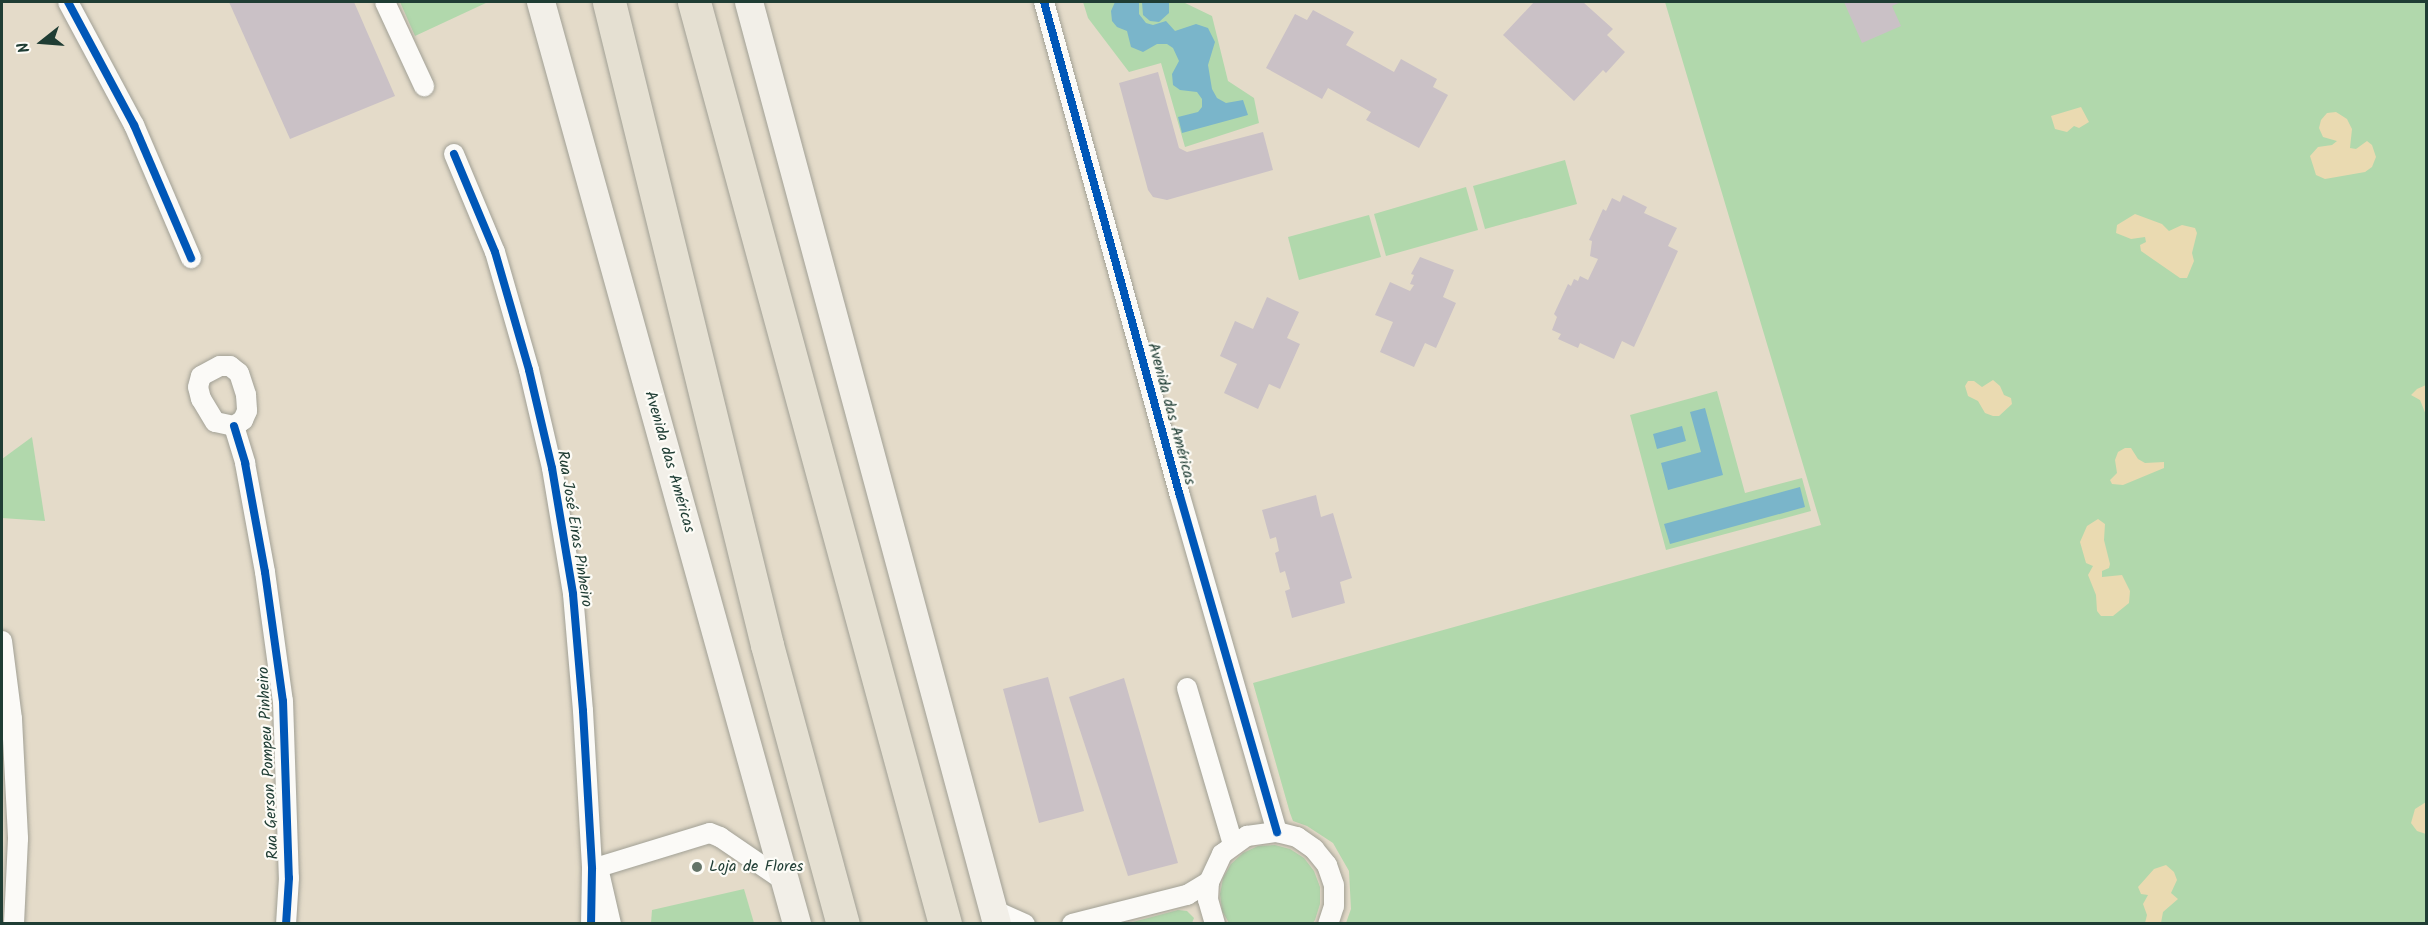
<!DOCTYPE html>
<meta charset="utf-8">
<style>
body{margin:0}
#map{position:relative;width:2428px;height:925px;overflow:hidden;background:#e4dbc9;font-family:Kalam,sans-serif}
div>[style]{position:absolute}
[style*='--x']{left:calc(var(--x)*1px);top:calc(var(--y)*1px);width:calc(var(--w)*1px);rotate:calc(var(--a)*1deg)}
.green>*{inset:0;background:#b1d8ac}
.sand>*{inset:0;background:#eadab1}
.water>*{inset:0;background:#7ab5ca}
.building>*{inset:0;background:#cac1c6}
.roads{filter:drop-shadow(0 0 2px #a1a095) drop-shadow(0 0 2px #a1a095)}
.minor>*{height:20px;margin:-10px;padding:0 10px;transform-origin:10px;border-radius:10px;background:#fbfaf7}
.secondary>*{height:28px;margin:-14px;padding:0 14px;transform-origin:14px;border-radius:14px;background:#f2efe8}
.trunk>*{height:33px;margin:-16.5px;padding:0 16.5px;transform-origin:16.5px;border-radius:16.5px;background:#e5e0d2}
.cycleway>*{height:8px;margin:-4px;padding:0 4px;transform-origin:4px;border-radius:4px;background:#0057b8}
.dots>*{width:16px;height:16px;translate:-50% -50%;box-sizing:border-box;border:3px solid #fdfcf7;border-radius:50%}
span{translate:-50% -50%;white-space:nowrap;text-align:center;line-height:1.15;-webkit-text-stroke:4.5px #fdfcf7;paint-order:stroke}
.street-label{font-size:16px;color:#1f3d34}
.poi-label{font-size:16px;color:#1f3d34}
.left{translate:0 -50%;text-align:left}
.frame{position:absolute;inset:0;border:3px solid #1f3d34;pointer-events:none}
.north{position:absolute;left:12px;top:12px;width:60px;height:60px;-webkit-text-stroke:4px #fdfcf7;paint-order:stroke;rotate:253deg;font-size:16px;font-weight:700;line-height:24px;text-align:center;color:#1f3d34}
.north::after{content:'';display:block;margin:auto;width:21px;height:27px;background:#1f3d34;clip-path:polygon(50% 0,100% 100%,50% 72%,0 100%)}
</style>
<div id="map">
<div class="green">
<div style="clip-path:polygon(400px 2px,488px 2px,415px 36px)"></div>
<div style="clip-path:polygon(1083px 2px,1183px 2px,1212px 16px,1228px 81px,1254px 98px,1259px 123px,1185px 147px,1161px 63px,1129px 72px,1088px 18px)"></div>
<div style="clip-path:polygon(1665px 2px,2426px 2px,2426px 923px,1346px 923px,1351px 909px,1349px 871px,1333px 843px,1307px 826px,1293px 821px,1290px 813px,1253px 683px,1821px 525px)"></div>
<div style="clip-path:polygon(1565px 160px,1577px 204px,1485px 229px,1473px 186px)"></div>
<div style="clip-path:polygon(1466px 187px,1478px 230px,1386px 256px,1374px 214px)"></div>
<div style="clip-path:polygon(1369px 215px,1381px 257px,1299px 280px,1288px 237px)"></div>
<div style="clip-path:polygon(1717px 391px,1745px 493px,1802px 478px,1811px 511px,1666px 550px,1630px 415px)"></div>
<div style="clip-path:polygon(32px 437px,45px 521px,2px 518px,2px 459px)"></div>
<div style="clip-path:polygon(1275px 845px,1290px 849px,1304px 858px,1314px 871px,1320px 887px,1320px 904px,1315px 920px,1312px 924px,1229px 923px,1222px 911px,1220px 894px,1223px 878px,1231px 864px,1243px 853px,1258px 846px)"></div>
<div style="clip-path:polygon(744px 889px,754px 923px,651px 923px,652px 910px)"></div>
<div style="clip-path:polygon(1178px 910px,1187px 911px,1194px 918px,1192px 923px,1129px 923px)"></div>
</div>
<div class="sand">
<div style="clip-path:polygon(2081px 107px,2089px 122px,2079px 128px,2074px 126px,2067px 132px,2055px 129px,2051px 116px)"></div>
<div style="clip-path:polygon(2336px 112px,2347px 119px,2352px 129px,2350px 148px,2356px 149px,2367px 141px,2372px 145px,2376px 157px,2372px 167px,2365px 172px,2325px 179px,2316px 175px,2310px 156px,2318px 147px,2332px 145px,2337px 141px,2323px 137px,2319px 128px,2321px 120px,2327px 113px)"></div>
<div style="clip-path:polygon(2135px 214px,2162px 224px,2169px 231px,2182px 225px,2195px 228px,2197px 233px,2192px 253px,2194px 261px,2187px 278px,2180px 278px,2141px 251px,2140px 245px,2146px 242px,2145px 237px,2131px 239px,2116px 233px,2117px 225px)"></div>
<div style="clip-path:polygon(1993px 380px,2000px 386px,2004px 395px,2011px 398px,2012px 404px,1999px 416px,1993px 416px,1985px 413px,1978px 401px,1968px 396px,1965px 386px,1968px 381px,1974px 381px,1982px 387px)"></div>
<div style="clip-path:polygon(2426px 385px,2426px 415px,2420px 400px,2411px 395px,2417px 389px)"></div>
<div style="clip-path:polygon(2125px 448px,2131px 448px,2138px 459px,2145px 463px,2164px 462px,2164px 468px,2123px 485px,2112px 484px,2110px 480px,2117px 473px,2115px 460px,2118px 452px)"></div>
<div style="clip-path:polygon(2098px 519px,2105px 524px,2104px 540px,2110px 564px,2109px 568px,2102px 571px,2102px 577px,2122px 575px,2130px 591px,2129px 603px,2113px 616px,2101px 616px,2097px 611px,2096px 595px,2088px 575px,2093px 566px,2086px 563px,2080px 542px,2087px 526px)"></div>
<div style="clip-path:polygon(2426px 802px,2426px 834px,2417px 831px,2411px 823px,2415px 809px)"></div>
<div style="clip-path:polygon(2166px 865px,2174px 872px,2177px 880px,2171px 893px,2178px 899px,2163px 912px,2161px 923px,2145px 923px,2147px 915px,2143px 904px,2148px 895px,2141px 894px,2138px 887px,2154px 869px)"></div>
</div>
<div class="water">
<div style="clip-path:polygon(1115px 2px,1139px 2px,1139px 14px,1146px 23px,1153px 25px,1166px 21px,1175px 31px,1196px 24px,1208px 28px,1215px 42px,1208px 65px,1212px 89px,1217px 98px,1226px 103px,1243px 100px,1248px 115px,1182px 133px,1178px 117px,1198px 112px,1202px 107px,1202px 99px,1197px 92px,1180px 90px,1173px 85px,1172px 74px,1179px 61px,1173px 48px,1167px 44px,1157px 44px,1143px 52px,1131px 47px,1127px 31px,1117px 27px,1112px 21px,1111px 11px)"></div>
<div style="clip-path:polygon(1142px 2px,1169px 2px,1169px 13px,1159px 22px,1150px 21px,1143px 15px)"></div>
<div style="clip-path:polygon(1705px 408px,1723px 475px,1668px 490px,1661px 463px,1701px 452px,1690px 412px)"></div>
<div style="clip-path:polygon(1682px 426px,1686px 441px,1657px 449px,1653px 434px)"></div>
<div style="clip-path:polygon(1800px 487px,1805px 507px,1670px 544px,1664px 524px)"></div>
</div>
<div class="building">
<div style="clip-path:polygon(229px 2px,354px 2px,395px 96px,290px 139px)"></div>
<div style="clip-path:polygon(1534px 2px,1583px 2px,1613px 29px,1607px 35px,1625px 52px,1606px 73px,1603px 70px,1574px 101px,1503px 35px)"></div>
<div style="clip-path:polygon(1844px 2px,1901px 2px,1892px 6px,1901px 26px,1862px 43px)"></div>
<div style="clip-path:polygon(1313px 10px,1354px 32px,1346px 45px,1394px 72px,1401px 59px,1437px 79px,1433px 87px,1448px 95px,1419px 148px,1366px 120px,1371px 112px,1328px 88px,1322px 99px,1266px 68px,1295px 14px,1307px 20px)"></div>
<div style="clip-path:polygon(1158px 72px,1179px 148px,1187px 152px,1263px 132px,1273px 170px,1167px 200px,1153px 197px,1148px 190px,1119px 83px)"></div>
<div style="clip-path:polygon(1623px 195px,1647px 207px,1644px 213px,1677px 228px,1668px 246px,1678px 251px,1634px 347px,1622px 341px,1614px 359px,1580px 343px,1578px 348px,1558px 339px,1561px 334px,1552px 330px,1557px 317px,1554px 314px,1568px 284px,1571px 286px,1574px 279px,1578px 281px,1580px 276px,1588px 280px,1598px 259px,1590px 256px,1592px 241px,1589px 240px,1603px 209px,1606px 211px,1612px 198px,1620px 202px)"></div>
<div style="clip-path:polygon(1420px 257px,1454px 270px,1443px 297px,1456px 303px,1436px 348px,1425px 343px,1414px 367px,1380px 352px,1393px 322px,1375px 315px,1390px 282px,1410px 291px,1414px 285px,1410px 284px,1414px 275px,1411px 274px)"></div>
<div style="clip-path:polygon(1267px 297px,1299px 312px,1287px 338px,1300px 344px,1280px 389px,1269px 384px,1258px 409px,1224px 393px,1237px 364px,1220px 356px,1235px 321px,1253px 329px)"></div>
<div style="clip-path:polygon(1316px 495px,1321px 517px,1333px 513px,1352px 578px,1340px 582px,1345px 603px,1292px 618px,1285px 591px,1290px 589px,1285px 571px,1280px 573px,1275px 553px,1279px 551px,1276px 537px,1270px 539px,1262px 510px)"></div>
<div style="clip-path:polygon(1048px 677px,1084px 811px,1039px 823px,1003px 689px)"></div>
<div style="clip-path:polygon(1124px 678px,1178px 863px,1128px 876px,1069px 697px)"></div>
</div>
<div class="roads">
<div class="minor">
<div style="--x:68;--y:2;--w:140;--a:61.8"></div>
<div style="--x:134;--y:125;--w:145;--a:66.8"></div>
<div style="--x:385;--y:2;--w:93;--a:65.1"></div>
<div style="--x:1044;--y:2;--w:512;--a:74.61"></div>
<div style="--x:1180;--y:496;--w:350;--a:73.9"></div>
<div style="--x:454;--y:154;--w:106;--a:67.3"></div>
<div style="--x:495;--y:252;--w:123;--a:73.9"></div>
<div style="--x:529;--y:370;--w:101;--a:76.8"></div>
<div style="--x:552;--y:468;--w:128;--a:80.5"></div>
<div style="--x:573;--y:594;--w:117;--a:85.1"></div>
<div style="--x:583;--y:711;--w:158;--a:86.7"></div>
<div style="--x:592;--y:869;--w:55;--a:91"></div>
<div style="--x:220;--y:366;--w:10;--a:0"></div>
<div style="--x:230;--y:366;--w:11;--a:38"></div>
<div style="--x:239;--y:373;--w:23;--a:72"></div>
<div style="--x:246;--y:395;--w:16;--a:86"></div>
<div style="--x:247;--y:411;--w:10;--a:114"></div>
<div style="--x:243;--y:420;--w:11;--a:146"></div>
<div style="--x:234;--y:426;--w:19;--a:-168"></div>
<div style="--x:215;--y:422;--w:27;--a:-121"></div>
<div style="--x:201;--y:399;--w:12;--a:-104"></div>
<div style="--x:198;--y:387;--w:11;--a:-75"></div>
<div style="--x:201;--y:376;--w:21;--a:-28"></div>
<div style="--x:234;--y:426;--w:39;--a:73"></div>
<div style="--x:245;--y:463;--w:111;--a:79.6"></div>
<div style="--x:265;--y:572;--w:130;--a:82.1"></div>
<div style="--x:283;--y:701;--w:177;--a:88.1"></div>
<div style="--x:289;--y:878;--w:46;--a:93.7"></div>
<div style="--x:2;--y:641;--w:79;--a:82.7"></div>
<div style="--x:12;--y:719;--w:120;--a:87.1"></div>
<div style="--x:18;--y:839;--w:85;--a:92.7"></div>
<div style="--x:1187;--y:688;--w:163;--a:73.6"></div>
<div style="--x:592;--y:869;--w:123;--a:-17"></div>
<div style="--x:710;--y:833;--w:11;--a:22"></div>
<div style="--x:720;--y:837;--w:80;--a:34.3"></div>
<div style="--x:599;--y:872;--w:53;--a:77"></div>
<div style="--x:993;--y:910;--w:35;--a:24"></div>
<div style="--x:1072;--y:924;--w:119;--a:-14.2"></div>
<div style="--x:1187;--y:895;--w:26;--a:-31"></div>
<div style="--x:1215;--y:924;--w:25;--a:-106"></div>
<div style="--x:1208;--y:900;--w:18;--a:-87"></div>
<div style="--x:1209;--y:882;--w:31;--a:-65"></div>
<div style="--x:1222;--y:854;--w:31;--a:-36"></div>
<div style="--x:1247;--y:836;--w:30;--a:-8"></div>
<div style="--x:1277;--y:832;--w:21;--a:14"></div>
<div style="--x:1297;--y:837;--w:21;--a:35"></div>
<div style="--x:1314;--y:849;--w:21;--a:51"></div>
<div style="--x:1327;--y:865;--w:21;--a:71"></div>
<div style="--x:1334;--y:885;--w:21;--a:90"></div>
<div style="--x:1334;--y:906;--w:19;--a:108"></div>
</div>
<div class="secondary">
<div style="--x:541;--y:2;--w:957;--a:74.48"></div>
<div style="--x:749;--y:2;--w:955;--a:74.94"></div>
</div>
<div class="trunk">
<div style="--x:609;--y:2;--w:662;--a:76.19"></div>
<div style="--x:767;--y:645;--w:289;--a:74.8"></div>
<div style="--x:694;--y:2;--w:956;--a:74.77"></div>
</div>
</div>
<div class="cycleway">
<div style="--x:68;--y:2;--w:140;--a:61.8"></div>
<div style="--x:134;--y:125;--w:145;--a:66.8"></div>
<div style="--x:1044;--y:2;--w:512;--a:74.61"></div>
<div style="--x:1180;--y:496;--w:350;--a:73.9"></div>
<div style="--x:454;--y:154;--w:106;--a:67.3"></div>
<div style="--x:495;--y:252;--w:123;--a:73.9"></div>
<div style="--x:529;--y:370;--w:101;--a:76.8"></div>
<div style="--x:552;--y:468;--w:128;--a:80.5"></div>
<div style="--x:573;--y:594;--w:117;--a:85.1"></div>
<div style="--x:583;--y:711;--w:158;--a:86.7"></div>
<div style="--x:592;--y:869;--w:55;--a:91"></div>
<div style="--x:234;--y:426;--w:39;--a:73"></div>
<div style="--x:245;--y:463;--w:111;--a:79.6"></div>
<div style="--x:265;--y:572;--w:130;--a:82.1"></div>
<div style="--x:283;--y:701;--w:177;--a:88.1"></div>
<div style="--x:289;--y:878;--w:46;--a:93.7"></div>
</div>
<div class="dots">
<div style="left:697px;top:867px;background:#647468"></div>
</div>
<div class="street-label">
<span style="left:1171px;top:414px;rotate:75deg">Avenida das Américas</span>
<span style="left:669px;top:462px;rotate:74deg">Avenida das Américas</span>
<span style="left:574px;top:529px;rotate:81deg">Rua José Eiras Pinheiro</span>
<span style="left:269px;top:763px;rotate:-93deg">Rua Gerson Pompeu Pinheiro</span>
</div>
<div class="poi-label">
<span class="left" style="left:709px;top:867px">Loja de Flores</span>
</div>
<div class="frame"></div>
<div class="north">N</div>
</div>
